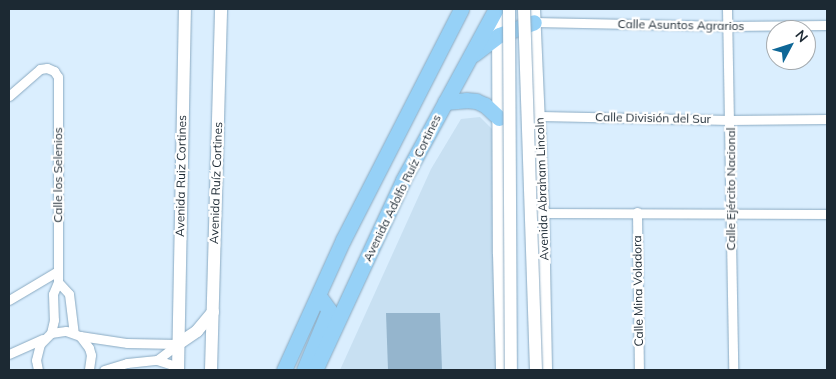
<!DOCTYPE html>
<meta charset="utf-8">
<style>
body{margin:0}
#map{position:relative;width:836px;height:379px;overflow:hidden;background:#daeefe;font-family:Mulish,sans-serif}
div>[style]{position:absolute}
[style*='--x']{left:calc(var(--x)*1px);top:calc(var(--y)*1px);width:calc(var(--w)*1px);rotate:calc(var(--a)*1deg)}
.built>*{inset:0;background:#c8e0f2}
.building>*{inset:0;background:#95b5cd}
.roads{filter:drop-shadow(0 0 1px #8aaac2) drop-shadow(0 0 1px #8aaac2)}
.street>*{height:9px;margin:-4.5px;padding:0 4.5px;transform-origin:4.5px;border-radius:4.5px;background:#fff}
.secondary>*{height:12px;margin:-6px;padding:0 6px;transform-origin:6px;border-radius:6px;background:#fff}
.primary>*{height:15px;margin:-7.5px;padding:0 7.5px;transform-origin:7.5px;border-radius:7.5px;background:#96d1f7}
.bridges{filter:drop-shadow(0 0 1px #8aaac2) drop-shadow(0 0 1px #8aaac2)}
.secondary-bridge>*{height:12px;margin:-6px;padding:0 6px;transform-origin:6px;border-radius:6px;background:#fff}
span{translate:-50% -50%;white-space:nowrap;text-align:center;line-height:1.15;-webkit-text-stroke:4.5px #fff;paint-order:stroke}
.street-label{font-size:12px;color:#1c2933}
.frame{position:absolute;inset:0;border:10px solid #1c2933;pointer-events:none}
.north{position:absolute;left:766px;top:20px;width:50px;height:50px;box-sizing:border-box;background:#fff;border:1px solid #a4a9ad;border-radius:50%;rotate:50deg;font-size:14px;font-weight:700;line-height:20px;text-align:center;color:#1c2933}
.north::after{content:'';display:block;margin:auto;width:18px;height:22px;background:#0e6797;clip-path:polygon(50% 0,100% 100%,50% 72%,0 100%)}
</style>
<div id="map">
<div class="built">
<div style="clip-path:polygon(480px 117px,494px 131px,500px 370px,340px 370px,431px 169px,461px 119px)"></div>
</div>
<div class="building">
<div style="clip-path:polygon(386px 313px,440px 313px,442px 370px,388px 370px)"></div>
</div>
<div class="roads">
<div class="street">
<div style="--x:727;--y:9;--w:361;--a:89"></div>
<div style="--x:534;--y:22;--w:194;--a:1.2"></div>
<div style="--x:728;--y:26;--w:99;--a:-0.6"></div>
<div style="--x:9;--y:96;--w:41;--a:-41.1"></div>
<div style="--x:40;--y:69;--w:7;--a:-8"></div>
<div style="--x:47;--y:68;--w:8;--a:23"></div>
<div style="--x:54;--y:71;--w:7;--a:56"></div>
<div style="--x:58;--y:77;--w:205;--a:90"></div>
<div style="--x:58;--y:282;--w:13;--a:113"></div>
<div style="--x:53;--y:294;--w:26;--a:88"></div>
<div style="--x:54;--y:320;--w:13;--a:103"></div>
<div style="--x:540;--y:116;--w:190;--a:1.2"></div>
<div style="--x:730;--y:120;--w:97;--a:-0.6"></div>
<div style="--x:637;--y:212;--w:158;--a:89.3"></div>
<div style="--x:543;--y:213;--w:284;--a:0.2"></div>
<div style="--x:58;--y:282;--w:16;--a:47"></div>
<div style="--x:69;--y:294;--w:39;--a:83"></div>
<div style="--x:9;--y:300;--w:57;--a:-30.6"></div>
<div style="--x:80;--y:336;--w:48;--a:8.5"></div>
<div style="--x:127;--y:343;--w:51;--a:1.1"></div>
<div style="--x:9;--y:354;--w:37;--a:-24"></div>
<div style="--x:157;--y:360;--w:26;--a:-37"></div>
<div style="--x:38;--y:370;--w:10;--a:-101"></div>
<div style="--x:36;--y:360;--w:16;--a:-76"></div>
<div style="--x:40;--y:344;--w:16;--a:-45"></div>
<div style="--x:51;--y:333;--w:15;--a:-8"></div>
<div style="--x:66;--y:331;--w:15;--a:20"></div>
<div style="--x:80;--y:336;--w:15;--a:53"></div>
<div style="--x:89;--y:348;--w:7;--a:74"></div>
<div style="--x:91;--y:355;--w:15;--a:98"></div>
<div style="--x:104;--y:370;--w:24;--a:-17"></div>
<div style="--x:127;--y:363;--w:30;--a:-6"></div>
<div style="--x:157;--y:360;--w:22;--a:18"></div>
</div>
<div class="secondary">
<div style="--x:498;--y:9;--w:245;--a:89.8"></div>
<div style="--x:499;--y:254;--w:116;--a:88.5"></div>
<div style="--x:534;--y:9;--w:204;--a:87.5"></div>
<div style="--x:543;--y:213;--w:157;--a:88.9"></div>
<div style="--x:178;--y:344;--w:23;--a:-34"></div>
<div style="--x:197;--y:331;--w:25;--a:-50"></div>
<div style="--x:178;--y:370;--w:361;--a:-88.9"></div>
<div style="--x:211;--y:370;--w:361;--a:-88.4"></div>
</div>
<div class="primary">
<div style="--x:474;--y:54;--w:31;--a:-37"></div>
<div style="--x:499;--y:35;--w:37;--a:-20"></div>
<div style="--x:445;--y:102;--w:21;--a:-5"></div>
<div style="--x:466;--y:100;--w:10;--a:6"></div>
<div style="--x:476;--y:101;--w:10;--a:24"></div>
<div style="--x:485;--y:105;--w:19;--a:43"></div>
<div style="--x:284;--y:370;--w:143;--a:-65.6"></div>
<div style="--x:343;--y:240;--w:259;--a:-62.9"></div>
<div style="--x:304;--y:370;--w:65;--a:-67.4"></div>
<div style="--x:329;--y:310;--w:17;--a:-126"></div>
<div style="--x:315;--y:370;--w:209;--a:-65.1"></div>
<div style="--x:403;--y:180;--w:195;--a:-61.5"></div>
</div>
</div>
<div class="bridges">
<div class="secondary-bridge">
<div style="--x:509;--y:9;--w:361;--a:89.7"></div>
<div style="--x:524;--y:9;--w:361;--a:88.1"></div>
</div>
</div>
<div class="street-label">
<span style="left:681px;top:25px;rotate:1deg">Calle Asuntos Agrarios</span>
<span style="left:653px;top:118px;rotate:1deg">Calle División del Sur</span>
<span style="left:58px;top:175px;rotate:-90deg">Calle los Selenios</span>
<span style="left:181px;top:176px;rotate:-89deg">Avenida Ruiz Cortines</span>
<span style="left:216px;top:183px;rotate:-88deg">Avenida Ruíz Cortines</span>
<span style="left:402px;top:188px;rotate:-64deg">Avenida Adolfo Ruíz Cortines</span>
<span style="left:542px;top:189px;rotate:-92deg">Avenida Abraham Lincoln</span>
<span style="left:731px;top:189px;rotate:-90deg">Calle Ejército Nacional</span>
<span style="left:638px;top:291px;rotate:-91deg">Calle Mina Voladora</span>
</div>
<div class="frame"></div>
<div class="north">N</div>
</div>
